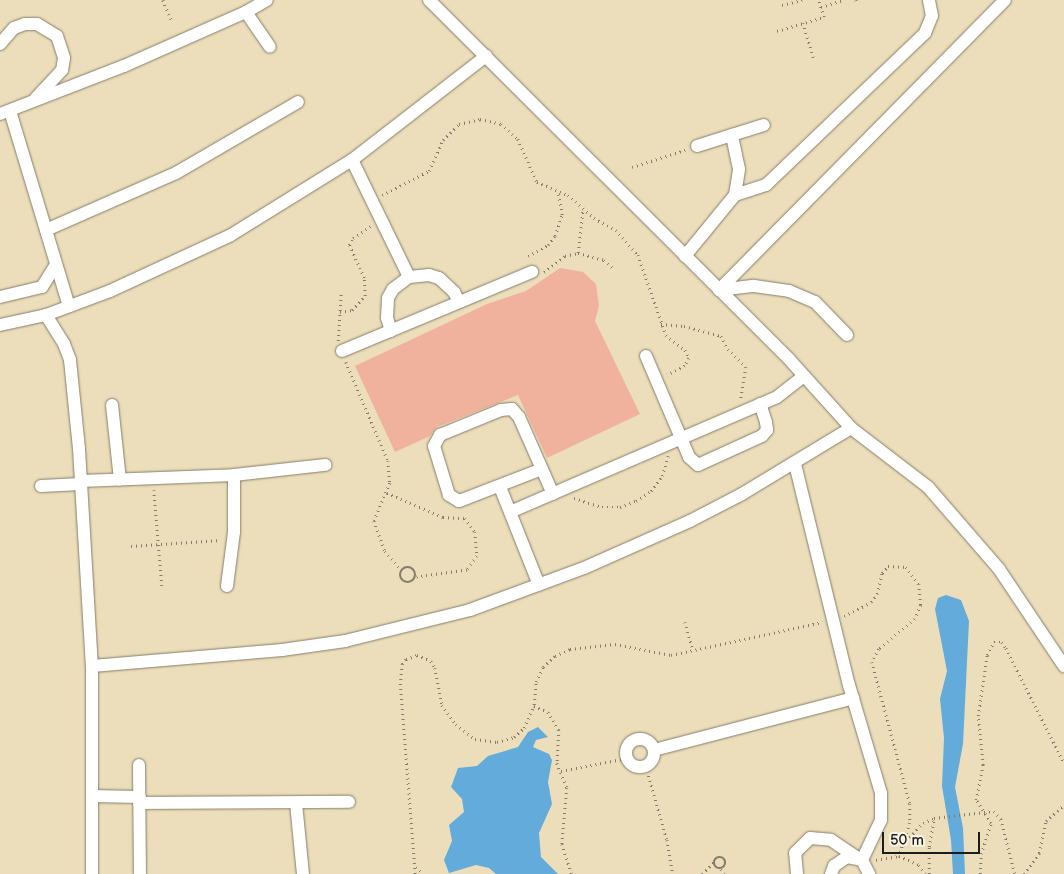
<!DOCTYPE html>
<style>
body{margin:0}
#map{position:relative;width:1064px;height:874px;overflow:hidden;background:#ecdeba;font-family:"Balsamiq Sans",sans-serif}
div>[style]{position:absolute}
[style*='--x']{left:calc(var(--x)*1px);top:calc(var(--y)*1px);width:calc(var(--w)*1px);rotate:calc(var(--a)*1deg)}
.water>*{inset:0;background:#63abda}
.building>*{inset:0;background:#f0b29c}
.path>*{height:2.5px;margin-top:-1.25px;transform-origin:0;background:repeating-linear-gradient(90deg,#847d6b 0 1px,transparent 0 5px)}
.path>.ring{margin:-1.25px;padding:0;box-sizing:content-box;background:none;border:2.5px solid #847d6b;border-radius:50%}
.roads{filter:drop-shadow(0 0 1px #847d6b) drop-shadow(0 0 1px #847d6b)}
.minor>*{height:12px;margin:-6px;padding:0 6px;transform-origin:6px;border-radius:6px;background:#fff}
.minor>.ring{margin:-6px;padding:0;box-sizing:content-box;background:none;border:12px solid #fff;border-radius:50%}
span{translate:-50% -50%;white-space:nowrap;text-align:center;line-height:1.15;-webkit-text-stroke:4.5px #fcf5e5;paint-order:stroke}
.scale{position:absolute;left:882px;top:832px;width:98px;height:22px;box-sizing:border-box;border:2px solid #1c1c1c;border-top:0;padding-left:6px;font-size:15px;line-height:18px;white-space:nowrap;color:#1c1c1c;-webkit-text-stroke:4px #fcf5e5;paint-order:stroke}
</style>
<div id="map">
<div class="water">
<div style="clip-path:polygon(946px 595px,961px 600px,969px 621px,963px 744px,955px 787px,963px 828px,965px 874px,953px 874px,951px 840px,942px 786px,944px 738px,940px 699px,947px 671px,935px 609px,938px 598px)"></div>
<div style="clip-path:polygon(538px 727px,548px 737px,536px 740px,533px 747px,549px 754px,552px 760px,548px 782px,552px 804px,539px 833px,541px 857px,558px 874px,496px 874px,489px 868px,476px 865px,449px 873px,444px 860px,452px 841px,449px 825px,464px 812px,462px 799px,451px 787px,458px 768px,477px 766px,488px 756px,518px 747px,528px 732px)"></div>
</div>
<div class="building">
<div style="clip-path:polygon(560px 268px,583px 272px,596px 284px,599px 306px,595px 321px,640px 414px,547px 458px,518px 395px,437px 427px,430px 436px,395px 452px,355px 366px,487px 304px,526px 291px)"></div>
</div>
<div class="path">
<div style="--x:163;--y:0;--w:21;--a:67"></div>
<div style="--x:856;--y:0;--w:3;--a:72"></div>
<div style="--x:782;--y:5;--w:21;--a:-14"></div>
<div style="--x:821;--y:7;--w:23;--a:-18"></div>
<div style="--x:803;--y:23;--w:38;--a:73"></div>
<div style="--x:777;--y:31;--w:49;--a:-16.6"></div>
<div style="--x:824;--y:17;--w:18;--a:-109"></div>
<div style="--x:632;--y:167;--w:56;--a:-17.8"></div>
<div style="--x:382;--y:195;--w:53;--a:-27.1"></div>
<div style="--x:429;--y:171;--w:34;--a:-66"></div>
<div style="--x:443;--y:140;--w:23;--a:-45"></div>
<div style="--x:459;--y:124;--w:22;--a:-13"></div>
<div style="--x:480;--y:119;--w:22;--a:13"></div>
<div style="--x:501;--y:124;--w:23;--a:41"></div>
<div style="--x:518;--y:139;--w:47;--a:66.2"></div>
<div style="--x:537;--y:182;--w:34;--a:23"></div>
<div style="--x:568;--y:195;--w:35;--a:41"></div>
<div style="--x:594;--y:218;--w:25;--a:29"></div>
<div style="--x:616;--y:230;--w:33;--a:49"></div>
<div style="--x:638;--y:255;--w:85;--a:70.7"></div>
<div style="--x:666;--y:335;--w:24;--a:38"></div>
<div style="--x:685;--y:350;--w:9;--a:63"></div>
<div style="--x:689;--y:358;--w:9;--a:117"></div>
<div style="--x:685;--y:366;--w:20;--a:153"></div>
<div style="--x:578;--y:253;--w:45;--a:-83.7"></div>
<div style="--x:528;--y:256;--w:23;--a:-29"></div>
<div style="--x:548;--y:245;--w:11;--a:-52"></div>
<div style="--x:555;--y:236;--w:22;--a:-72"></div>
<div style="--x:562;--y:215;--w:23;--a:-100"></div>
<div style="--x:544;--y:272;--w:26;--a:-37"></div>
<div style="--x:565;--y:256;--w:13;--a:-13"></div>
<div style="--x:578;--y:253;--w:27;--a:15"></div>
<div style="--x:604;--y:260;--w:13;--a:42"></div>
<div style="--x:340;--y:312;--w:12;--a:-9"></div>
<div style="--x:352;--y:310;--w:19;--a:-47"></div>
<div style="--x:365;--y:296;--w:18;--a:-93"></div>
<div style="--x:364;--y:278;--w:36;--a:-114"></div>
<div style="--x:349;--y:245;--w:8;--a:-60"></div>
<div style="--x:353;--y:238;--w:22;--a:-34"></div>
<div style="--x:661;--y:324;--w:23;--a:5"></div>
<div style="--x:684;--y:326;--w:38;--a:15"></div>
<div style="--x:721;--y:336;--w:15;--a:62"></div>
<div style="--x:728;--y:349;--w:25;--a:45"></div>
<div style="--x:746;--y:367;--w:33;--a:99"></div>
<div style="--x:338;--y:341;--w:48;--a:-86.4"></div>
<div style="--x:346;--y:362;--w:108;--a:67"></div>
<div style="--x:388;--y:461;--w:22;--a:85"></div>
<div style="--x:390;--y:483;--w:41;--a:112.8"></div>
<div style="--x:374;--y:521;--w:32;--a:70"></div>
<div style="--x:385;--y:551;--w:25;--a:50"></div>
<div style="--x:154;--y:490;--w:96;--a:85.2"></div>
<div style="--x:387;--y:493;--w:61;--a:23.2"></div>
<div style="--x:443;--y:517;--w:22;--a:3"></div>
<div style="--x:465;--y:518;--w:17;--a:54"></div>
<div style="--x:475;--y:532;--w:24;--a:85"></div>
<div style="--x:477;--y:556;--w:17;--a:126"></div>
<div style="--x:467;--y:570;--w:51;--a:172.2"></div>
<div style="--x:574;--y:498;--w:29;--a:18"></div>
<div style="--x:602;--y:507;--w:18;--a:0"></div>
<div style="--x:620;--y:507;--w:17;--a:-21"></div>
<div style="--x:636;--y:501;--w:18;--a:-34"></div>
<div style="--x:651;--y:491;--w:19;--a:-54"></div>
<div style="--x:662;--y:476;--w:21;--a:-73"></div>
<div style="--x:131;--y:546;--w:90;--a:-3.8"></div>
<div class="ring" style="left:400px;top:567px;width:13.5px;height:13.5px"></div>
<div style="--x:844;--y:616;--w:30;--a:-27"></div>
<div style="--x:871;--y:602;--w:10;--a:-53"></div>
<div style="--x:877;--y:594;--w:22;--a:-77"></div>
<div style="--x:882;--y:573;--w:9;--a:-49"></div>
<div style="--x:888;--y:566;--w:18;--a:3"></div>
<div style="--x:906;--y:567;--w:21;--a:53"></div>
<div style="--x:919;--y:584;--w:21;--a:85"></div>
<div style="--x:921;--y:605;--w:15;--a:113"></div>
<div style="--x:915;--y:619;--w:47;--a:140.2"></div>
<div style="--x:879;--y:649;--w:15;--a:118"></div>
<div style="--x:872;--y:662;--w:147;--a:75"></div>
<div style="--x:910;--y:804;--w:19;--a:90"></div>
<div style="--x:910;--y:823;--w:35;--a:108"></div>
<div style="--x:685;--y:622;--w:29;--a:74"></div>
<div style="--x:534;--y:706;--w:15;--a:23"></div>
<div style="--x:548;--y:712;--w:21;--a:59"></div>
<div style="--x:559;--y:730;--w:33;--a:93"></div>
<div style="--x:557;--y:763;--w:27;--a:68"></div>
<div style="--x:567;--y:788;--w:56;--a:95.1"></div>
<div style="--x:562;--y:844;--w:32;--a:72"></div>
<div style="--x:646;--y:766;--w:77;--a:74.2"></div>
<div style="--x:667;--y:840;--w:35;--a:80"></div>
<div style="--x:561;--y:771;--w:67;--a:-11.1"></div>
<div style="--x:906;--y:841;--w:25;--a:-47"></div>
<div style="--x:923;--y:823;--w:12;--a:-24"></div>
<div style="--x:934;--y:818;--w:60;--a:-6.7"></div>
<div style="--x:994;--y:811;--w:11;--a:49"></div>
<div style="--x:1001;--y:819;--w:57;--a:75.7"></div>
<div class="ring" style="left:714.5px;top:857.5px;width:8.5px;height:8.5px"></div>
<div style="--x:876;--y:860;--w:23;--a:-10"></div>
<div style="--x:899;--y:856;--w:22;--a:24"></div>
<div style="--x:919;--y:865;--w:11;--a:52"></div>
<div style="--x:416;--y:867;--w:10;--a:45"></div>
<div style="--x:721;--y:869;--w:6;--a:51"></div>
<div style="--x:415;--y:874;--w:190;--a:-94.5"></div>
<div style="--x:400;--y:685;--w:21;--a:-85"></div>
<div style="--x:402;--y:664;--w:6;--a:-51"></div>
<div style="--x:406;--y:659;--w:12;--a:-20"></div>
<div style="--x:417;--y:655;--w:15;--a:23"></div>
<div style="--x:431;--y:661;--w:8;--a:60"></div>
<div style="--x:435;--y:668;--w:38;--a:79"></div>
<div style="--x:442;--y:705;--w:24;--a:54"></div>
<div style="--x:456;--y:724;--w:24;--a:38"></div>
<div style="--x:475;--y:739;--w:22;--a:8"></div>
<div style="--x:497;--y:742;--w:18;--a:-16"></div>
<div style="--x:514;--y:737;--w:13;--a:-42"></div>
<div style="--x:524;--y:728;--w:25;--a:-67"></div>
<div style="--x:534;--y:705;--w:23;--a:-85"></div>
<div style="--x:536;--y:682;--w:17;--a:-65"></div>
<div style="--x:543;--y:667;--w:16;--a:-43"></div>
<div style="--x:555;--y:656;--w:17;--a:-25"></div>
<div style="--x:570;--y:649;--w:45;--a:-6.3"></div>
<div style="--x:615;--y:644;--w:57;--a:11.1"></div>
<div style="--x:671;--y:655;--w:155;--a:-12.3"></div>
<div style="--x:702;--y:874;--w:17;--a:-45"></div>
<div style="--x:929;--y:874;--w:27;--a:-90"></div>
<div style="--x:929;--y:847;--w:28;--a:-80"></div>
<div style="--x:980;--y:874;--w:20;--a:-87"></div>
<div style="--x:981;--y:854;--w:33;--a:-72"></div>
<div style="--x:991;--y:823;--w:27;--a:-123"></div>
<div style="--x:976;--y:800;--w:36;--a:-79"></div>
<div style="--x:983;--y:765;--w:49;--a:-95.8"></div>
<div style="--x:978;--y:716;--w:62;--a:-81.6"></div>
<div style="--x:987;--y:655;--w:15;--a:-62"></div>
<div style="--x:994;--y:642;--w:8;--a:0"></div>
<div style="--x:1002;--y:642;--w:7;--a:56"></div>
<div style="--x:1006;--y:648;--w:129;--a:63.2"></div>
<div style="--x:1024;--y:874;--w:26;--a:-54"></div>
<div style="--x:1039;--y:853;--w:33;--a:-78"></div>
<div style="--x:1046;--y:821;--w:24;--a:-42"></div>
</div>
<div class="roads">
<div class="minor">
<div style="--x:429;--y:0;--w:507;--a:44.92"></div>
<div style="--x:788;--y:358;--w:94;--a:48"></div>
<div style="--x:851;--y:428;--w:97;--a:37.5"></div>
<div style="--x:928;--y:487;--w:108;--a:49.1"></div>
<div style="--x:999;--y:569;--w:117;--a:56.2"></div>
<div style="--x:246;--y:12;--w:42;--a:55.6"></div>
<div style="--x:0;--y:44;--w:21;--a:-49"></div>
<div style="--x:14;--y:28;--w:12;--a:-20"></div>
<div style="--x:25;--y:24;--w:12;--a:0"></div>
<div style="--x:37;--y:24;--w:23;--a:31"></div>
<div style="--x:57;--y:36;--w:23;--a:72"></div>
<div style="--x:64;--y:58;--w:12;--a:99"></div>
<div style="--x:62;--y:70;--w:38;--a:133"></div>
<div style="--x:10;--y:111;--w:204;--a:73.2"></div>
<div style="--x:0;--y:114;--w:133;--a:-21.2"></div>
<div style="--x:124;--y:66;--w:133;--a:-23.9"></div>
<div style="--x:246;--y:12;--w:24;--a:-30"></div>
<div style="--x:697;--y:146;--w:70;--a:-17.4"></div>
<div style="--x:352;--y:160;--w:130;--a:64"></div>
<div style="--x:735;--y:195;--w:33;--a:-18"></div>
<div style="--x:766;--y:185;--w:220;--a:-43.7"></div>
<div style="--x:925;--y:33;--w:18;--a:-68"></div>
<div style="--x:932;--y:16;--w:16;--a:-101"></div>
<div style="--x:46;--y:230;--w:142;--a:-23.7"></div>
<div style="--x:176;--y:173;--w:141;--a:-30.2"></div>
<div style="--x:685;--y:256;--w:79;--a:-50.7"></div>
<div style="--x:735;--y:195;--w:26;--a:-81"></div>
<div style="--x:739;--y:169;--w:35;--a:-102"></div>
<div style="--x:719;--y:290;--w:407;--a:-45.4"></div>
<div style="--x:719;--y:290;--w:35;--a:-7"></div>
<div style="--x:754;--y:286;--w:35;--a:8"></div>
<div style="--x:789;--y:291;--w:28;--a:23"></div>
<div style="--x:815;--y:302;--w:46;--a:45.9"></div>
<div style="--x:0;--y:297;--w:43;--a:-13.4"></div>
<div style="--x:42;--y:287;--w:26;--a:-58"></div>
<div style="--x:46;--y:315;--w:34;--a:58"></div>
<div style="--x:64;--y:344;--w:17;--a:69"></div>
<div style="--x:70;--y:360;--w:89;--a:84.2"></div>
<div style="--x:79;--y:449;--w:217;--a:86.6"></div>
<div style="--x:92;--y:666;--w:208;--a:90"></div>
<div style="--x:0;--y:325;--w:47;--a:-12.3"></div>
<div style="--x:46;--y:315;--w:68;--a:-20.6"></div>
<div style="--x:110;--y:291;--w:133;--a:-24.8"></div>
<div style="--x:231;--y:235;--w:142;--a:-31.8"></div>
<div style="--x:352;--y:160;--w:170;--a:-37.8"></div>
<div style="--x:391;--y:331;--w:14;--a:-107"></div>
<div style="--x:387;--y:318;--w:20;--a:-87"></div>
<div style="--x:388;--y:298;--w:10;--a:-61"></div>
<div style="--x:393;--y:289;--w:20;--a:-37"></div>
<div style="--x:409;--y:277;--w:20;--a:-6"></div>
<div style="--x:429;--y:275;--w:10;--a:17"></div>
<div style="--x:439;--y:278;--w:21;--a:43"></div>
<div style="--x:454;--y:292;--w:11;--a:63"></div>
<div style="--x:342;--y:351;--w:206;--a:-22.6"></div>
<div style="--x:646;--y:356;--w:110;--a:66.9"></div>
<div style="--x:689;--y:457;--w:12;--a:42"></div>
<div style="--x:698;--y:465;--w:70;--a:-24.4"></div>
<div style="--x:762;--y:436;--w:8;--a:-50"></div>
<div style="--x:767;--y:430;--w:8;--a:-97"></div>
<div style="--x:766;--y:422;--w:19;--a:-108"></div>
<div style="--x:112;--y:405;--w:75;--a:83.9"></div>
<div style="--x:795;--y:464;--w:228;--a:76.3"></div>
<div style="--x:849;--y:685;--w:113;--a:73.5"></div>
<div style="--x:881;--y:793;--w:27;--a:90"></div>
<div style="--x:881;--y:820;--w:44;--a:115.4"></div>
<div style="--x:542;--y:469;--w:89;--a:158.9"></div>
<div style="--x:459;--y:501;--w:12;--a:-149"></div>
<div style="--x:449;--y:495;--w:51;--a:-107"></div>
<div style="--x:434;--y:446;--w:13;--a:-61"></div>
<div style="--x:440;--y:435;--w:66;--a:-22.3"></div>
<div style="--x:501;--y:410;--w:11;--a:-5"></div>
<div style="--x:512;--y:409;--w:11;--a:49"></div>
<div style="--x:519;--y:417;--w:84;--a:66.2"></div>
<div style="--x:81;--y:481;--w:153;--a:-2.2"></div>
<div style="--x:234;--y:475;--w:92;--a:-6.3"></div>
<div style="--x:41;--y:486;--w:40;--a:-2.9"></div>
<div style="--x:500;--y:487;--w:105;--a:68.3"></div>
<div style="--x:510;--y:512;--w:291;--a:-23.3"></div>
<div style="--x:777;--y:397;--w:34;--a:-38"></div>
<div style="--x:227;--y:586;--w:54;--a:-82.6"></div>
<div style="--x:234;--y:532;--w:57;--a:-90"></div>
<div style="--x:92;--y:666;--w:191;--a:-4.8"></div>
<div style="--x:282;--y:650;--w:64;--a:-8.1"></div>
<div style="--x:345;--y:641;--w:129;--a:-13.9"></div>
<div style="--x:470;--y:610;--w:121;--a:-20.2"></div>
<div style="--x:584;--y:568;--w:116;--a:-23.9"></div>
<div style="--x:690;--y:521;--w:59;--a:-27.4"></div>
<div style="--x:742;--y:494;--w:127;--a:-31.2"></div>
<div class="ring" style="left:626px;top:739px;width:16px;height:16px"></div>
<div style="--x:654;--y:750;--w:206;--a:-14.6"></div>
<div style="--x:139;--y:765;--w:109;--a:89.5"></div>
<div style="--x:92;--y:796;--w:48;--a:1.2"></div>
<div style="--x:139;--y:803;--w:210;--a:-0.3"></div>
<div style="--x:296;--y:803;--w:71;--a:84.4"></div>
<div style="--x:797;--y:874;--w:21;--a:-95"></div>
<div style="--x:795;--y:853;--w:21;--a:-45"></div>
<div style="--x:810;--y:838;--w:21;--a:5"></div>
<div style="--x:831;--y:840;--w:30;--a:34"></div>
<div style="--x:831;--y:874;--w:9;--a:-69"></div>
<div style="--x:834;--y:866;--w:16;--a:-35"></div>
<div style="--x:847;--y:857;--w:15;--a:11"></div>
<div style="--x:862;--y:860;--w:16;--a:63"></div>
</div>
</div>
<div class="scale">50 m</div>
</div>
